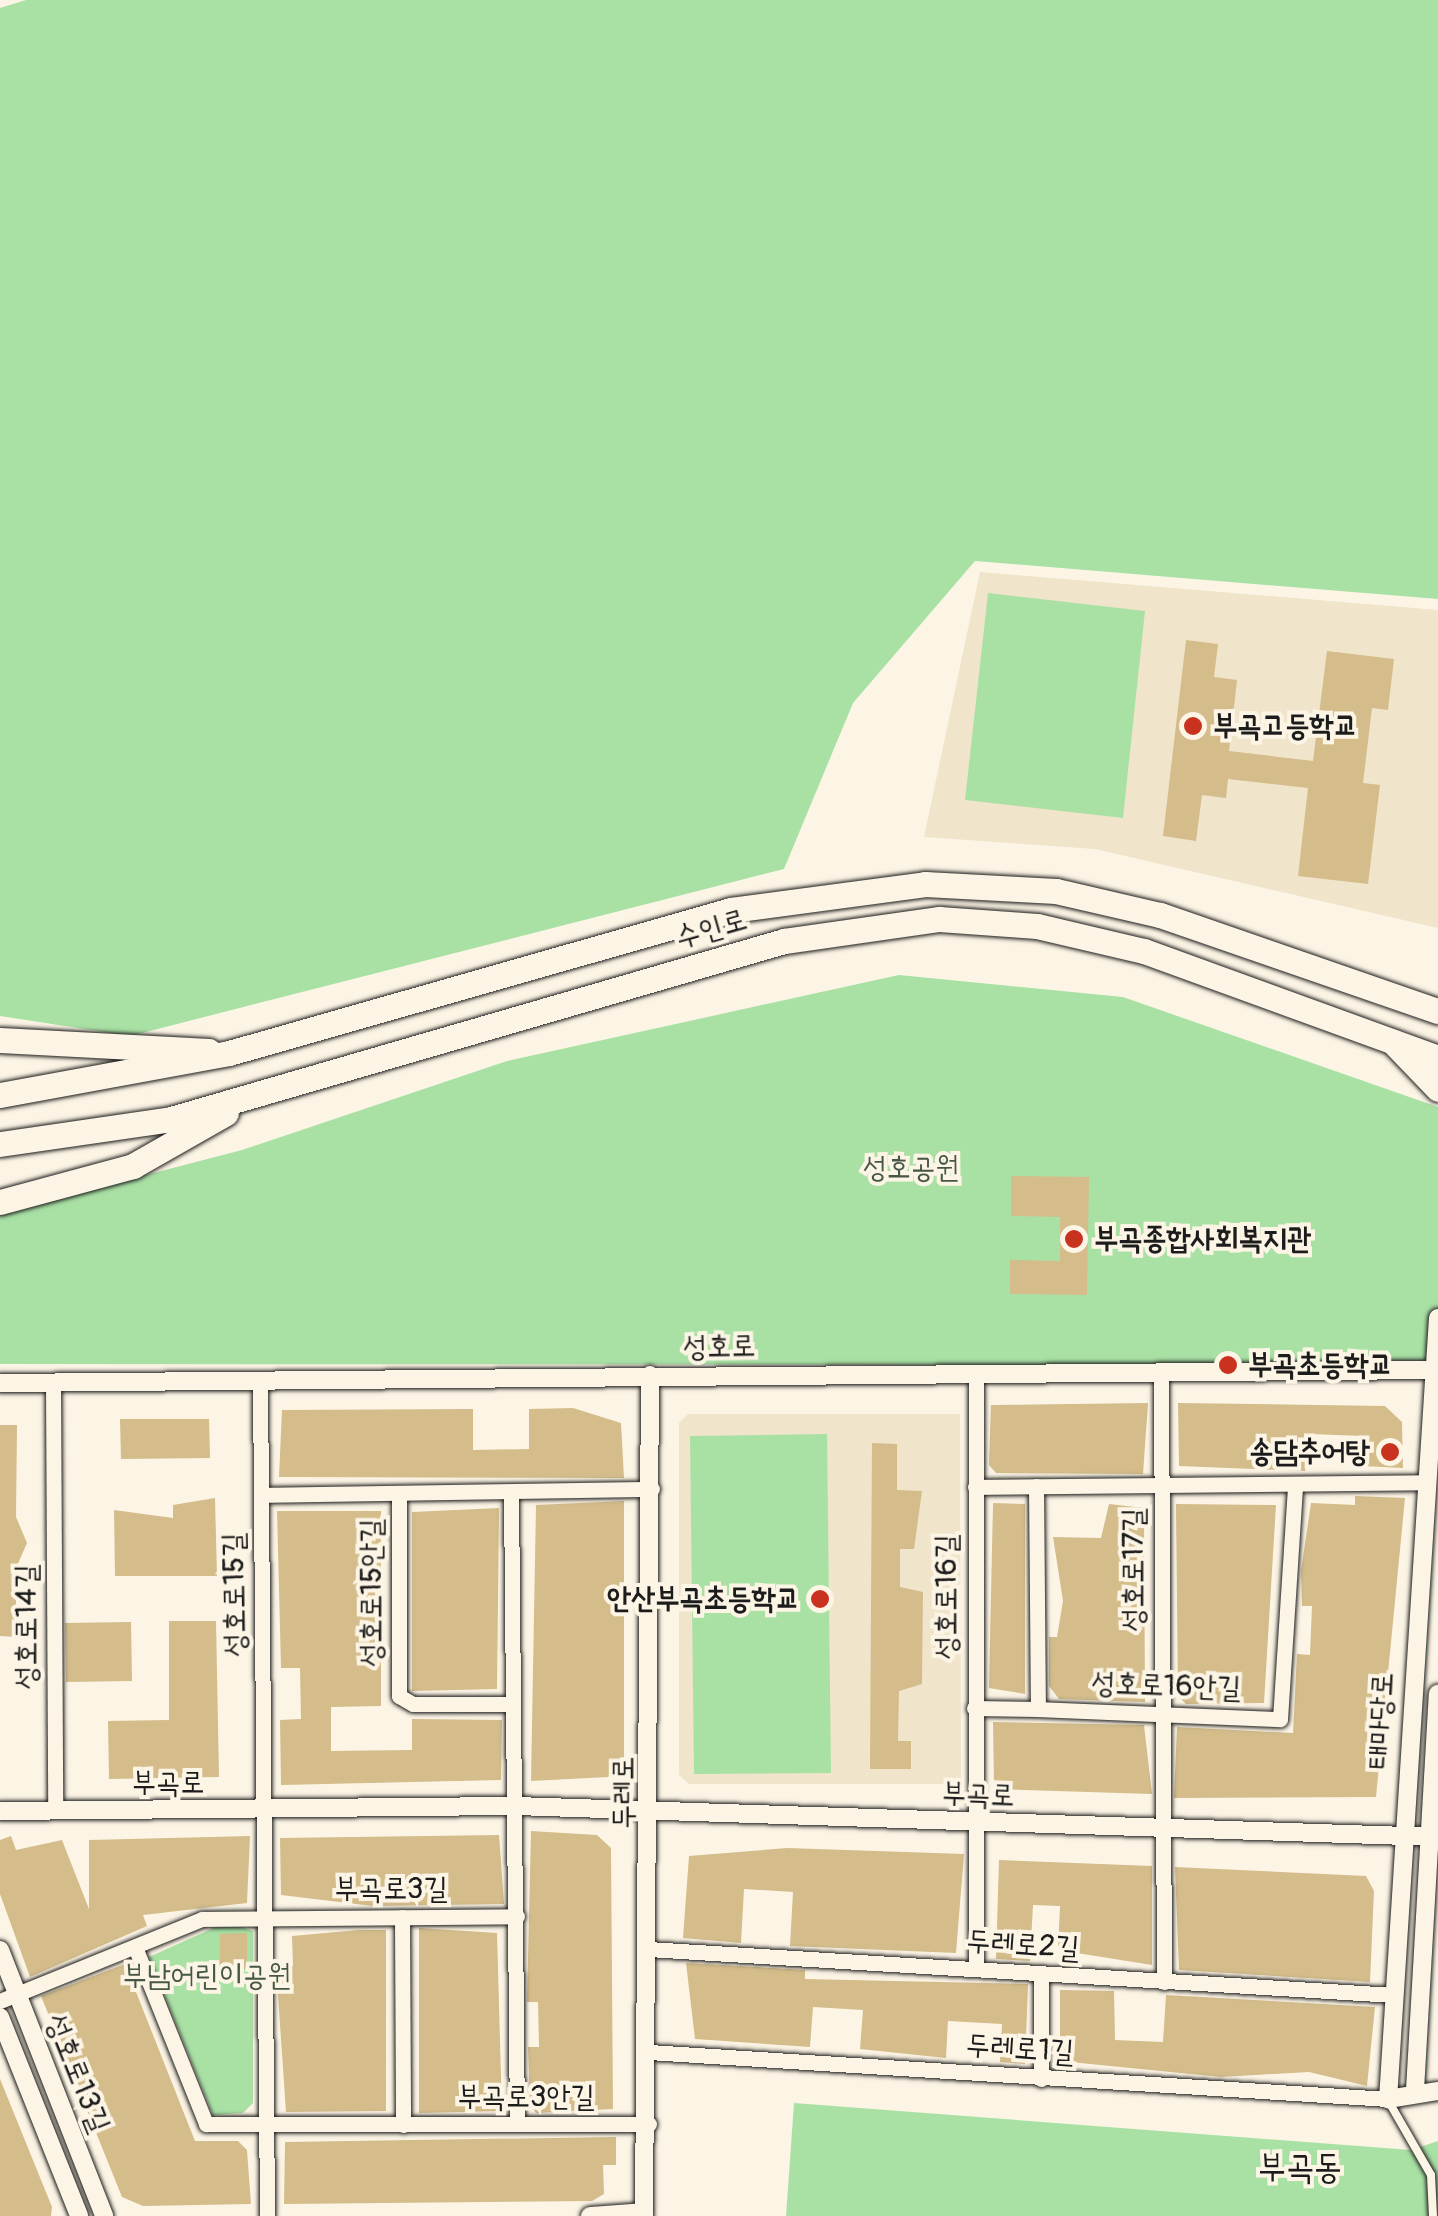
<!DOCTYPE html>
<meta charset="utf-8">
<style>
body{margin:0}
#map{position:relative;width:1438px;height:2216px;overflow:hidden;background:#fcf5e5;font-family:Pangolin,"Poor Story",sans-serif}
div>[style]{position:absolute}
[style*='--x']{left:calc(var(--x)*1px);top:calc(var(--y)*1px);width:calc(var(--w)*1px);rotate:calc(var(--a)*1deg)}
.built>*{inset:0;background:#f0e4ca}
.green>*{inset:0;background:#a9e1a5}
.building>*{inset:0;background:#d4bc8b}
.roads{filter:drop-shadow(0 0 2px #1c1c1c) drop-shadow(0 0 2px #1c1c1c)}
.service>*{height:8px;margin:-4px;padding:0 4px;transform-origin:4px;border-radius:4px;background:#fcf5e5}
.minor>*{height:15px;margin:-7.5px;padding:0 7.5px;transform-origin:7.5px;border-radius:7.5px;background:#fcf5e5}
.tertiary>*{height:18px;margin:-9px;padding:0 9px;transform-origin:9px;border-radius:9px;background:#fcf5e5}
.trunk>*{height:25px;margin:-12.5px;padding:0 12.5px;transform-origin:12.5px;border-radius:12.5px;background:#fcf5e5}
.dots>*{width:28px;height:28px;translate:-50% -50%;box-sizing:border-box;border:5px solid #fcf5e5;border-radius:50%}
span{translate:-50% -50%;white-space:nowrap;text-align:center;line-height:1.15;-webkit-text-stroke:8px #fcf5e5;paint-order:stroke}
.poi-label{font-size:30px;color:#1c1c1c;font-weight:700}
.left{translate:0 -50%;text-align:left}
.right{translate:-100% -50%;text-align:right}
.street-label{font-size:30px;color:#1c1c1c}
.park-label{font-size:30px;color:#465745}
.quarter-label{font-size:35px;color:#1c1c1c}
</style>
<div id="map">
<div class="built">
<div style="clip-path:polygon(980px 572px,1438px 610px,1438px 928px,1095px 849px,924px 837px)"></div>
<div style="clip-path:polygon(688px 1414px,960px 1414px,961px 1784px,689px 1784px,679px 1775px,679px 1423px)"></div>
</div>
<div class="green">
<div style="clip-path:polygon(26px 0,1438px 0,1438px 599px,975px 561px,853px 703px,784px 869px,130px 1036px,0 1016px,0 8px)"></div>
<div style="clip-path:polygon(988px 593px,1145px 611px,1123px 818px,965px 800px)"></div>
<div style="clip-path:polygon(899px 975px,1123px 997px,1438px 1107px,1438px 1365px,0 1364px,0 1213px,242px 1150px,507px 1061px)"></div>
<div style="clip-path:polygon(827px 1434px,831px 1773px,694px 1774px,690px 1436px)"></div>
<div style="clip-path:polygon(227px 1922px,253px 1931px,253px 2103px,243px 2113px,213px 2115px,149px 1957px)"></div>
<div style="clip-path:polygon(794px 2103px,1411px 2150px,1438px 2141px,1438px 2216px,786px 2216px)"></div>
</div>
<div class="building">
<div style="clip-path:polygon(1186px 640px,1218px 644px,1214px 677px,1237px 680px,1229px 751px,1313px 761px,1327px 651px,1394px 659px,1388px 710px,1372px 708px,1363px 783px,1380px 785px,1368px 884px,1298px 876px,1308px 788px,1228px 779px,1226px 798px,1202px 795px,1196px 841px,1163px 836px)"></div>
<div style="clip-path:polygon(1011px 1176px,1089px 1177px,1087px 1295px,1010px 1294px,1010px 1260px,1060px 1261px,1060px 1217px,1011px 1216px)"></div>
<div style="clip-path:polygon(1148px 1403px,1143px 1474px,996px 1473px,989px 1465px,991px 1405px)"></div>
<div style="clip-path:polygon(1178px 1403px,1385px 1406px,1402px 1422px,1403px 1468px,1362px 1466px,1363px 1436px,1310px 1434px,1305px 1471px,1179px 1466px)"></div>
<div style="clip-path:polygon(573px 1408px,621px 1423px,624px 1478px,279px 1477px,282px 1410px,473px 1409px,473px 1450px,529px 1449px,529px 1409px)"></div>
<div style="clip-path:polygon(120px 1419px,209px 1419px,210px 1458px,121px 1459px)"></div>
<div style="clip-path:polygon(0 1425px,17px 1425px,16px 1517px,27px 1543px,16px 1568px,16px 1637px,0 1636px)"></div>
<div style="clip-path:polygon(872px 1443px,897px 1444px,897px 1490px,922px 1491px,914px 1549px,900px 1549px,900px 1587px,923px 1592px,922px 1684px,899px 1691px,898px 1741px,911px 1741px,911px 1769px,870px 1769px)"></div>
<div style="clip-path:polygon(1355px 1496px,1405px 1498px,1376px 1797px,1174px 1798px,1177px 1727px,1293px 1733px,1297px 1654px,1310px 1655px,1312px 1606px,1302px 1606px,1301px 1571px,1311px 1503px,1355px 1505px)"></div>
<div style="clip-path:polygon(215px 1498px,217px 1576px,115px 1576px,114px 1510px,173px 1518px,173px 1505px)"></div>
<div style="clip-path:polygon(624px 1501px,624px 1765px,608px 1777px,531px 1781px,536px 1505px)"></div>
<div style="clip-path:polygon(993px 1503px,1025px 1504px,1025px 1694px,989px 1688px)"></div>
<div style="clip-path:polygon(1109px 1504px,1144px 1508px,1145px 1702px,1059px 1699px,1049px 1686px,1049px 1637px,1057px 1637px,1063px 1601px,1053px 1537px,1101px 1538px)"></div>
<div style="clip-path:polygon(1176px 1504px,1276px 1505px,1264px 1703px,1186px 1704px,1178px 1696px)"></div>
<div style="clip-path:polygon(499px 1508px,497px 1689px,412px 1691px,412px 1512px)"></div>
<div style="clip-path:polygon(277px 1511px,381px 1511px,381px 1706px,331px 1707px,331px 1751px,412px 1750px,412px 1719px,502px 1720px,501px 1780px,281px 1785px,280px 1720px,301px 1719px,300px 1668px,281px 1668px)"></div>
<div style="clip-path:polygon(169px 1621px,216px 1621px,219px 1777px,109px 1779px,108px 1721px,169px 1720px)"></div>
<div style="clip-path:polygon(131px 1622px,132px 1681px,66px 1682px,65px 1623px)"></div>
<div style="clip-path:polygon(993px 1722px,1144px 1725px,1152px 1794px,994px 1789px)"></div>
<div style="clip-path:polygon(531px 1831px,597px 1835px,611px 1848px,613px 2109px,536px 2113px,530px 2105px,528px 2047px,539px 2047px,538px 2002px,527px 2002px)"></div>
<div style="clip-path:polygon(499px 1835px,504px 1904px,373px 1906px,281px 1895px,280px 1838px)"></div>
<div style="clip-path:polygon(11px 1836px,16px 1850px,62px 1840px,89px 1909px,89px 1840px,250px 1836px,247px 1903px,143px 1915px,147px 1926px,30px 1977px,0 1894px,0 1840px)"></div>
<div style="clip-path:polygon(787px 1848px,964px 1854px,956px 1953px,790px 1946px,793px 1892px,744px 1889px,741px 1943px,683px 1938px,689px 1856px)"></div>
<div style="clip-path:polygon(999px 1860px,1152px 1866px,1152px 1965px,1058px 1950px,1060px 1906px,1033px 1905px,1030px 1961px,996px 1959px)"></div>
<div style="clip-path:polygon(1175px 1867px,1366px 1876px,1374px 1891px,1370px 1982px,1179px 1970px)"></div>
<div style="clip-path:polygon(419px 1928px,497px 1933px,502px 2111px,419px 2113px)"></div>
<div style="clip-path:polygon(359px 1930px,386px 1930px,386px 2111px,286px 2112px,276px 1966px,293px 1966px,292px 1936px)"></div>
<div style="clip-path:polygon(247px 1933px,247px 1969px,220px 1969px,220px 1934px)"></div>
<div style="clip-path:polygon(686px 1963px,805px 1970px,805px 1979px,1028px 1984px,1025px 2064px,1000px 2062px,1002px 2024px,948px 2021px,946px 2058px,860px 2049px,863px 2010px,813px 2007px,810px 2047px,695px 2039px)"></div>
<div style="clip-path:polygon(125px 1964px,195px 2141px,238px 2141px,247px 2150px,251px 2204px,143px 2206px,122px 2197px,41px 1996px)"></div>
<div style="clip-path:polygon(1060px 1990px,1114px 1991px,1115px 2040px,1163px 2042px,1166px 1995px,1375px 2007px,1367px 2086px,1309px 2072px,1221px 2077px,1060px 2061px)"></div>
<div style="clip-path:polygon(0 2079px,52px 2207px,51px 2216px,0 2216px)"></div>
<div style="clip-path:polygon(616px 2137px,616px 2165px,603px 2165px,604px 2194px,592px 2201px,284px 2204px,285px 2142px)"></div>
</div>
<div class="roads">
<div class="service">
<div style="--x:1389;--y:2102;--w:84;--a:60.1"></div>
<div style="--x:1431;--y:2175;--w:41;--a:87.2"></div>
</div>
<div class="minor">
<div style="--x:1161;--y:1371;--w:611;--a:89.72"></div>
<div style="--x:260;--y:1380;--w:836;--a:89.52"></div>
<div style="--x:53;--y:1382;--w:429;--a:89.7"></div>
<div style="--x:1036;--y:1486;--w:223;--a:89.5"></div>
<div style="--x:1038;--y:1709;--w:242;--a:2.4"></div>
<div style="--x:1280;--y:1719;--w:234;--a:-86.3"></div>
<div style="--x:975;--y:1487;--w:446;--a:-0.6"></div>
<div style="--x:511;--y:1492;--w:632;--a:89.46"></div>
<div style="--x:399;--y:1493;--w:203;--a:90"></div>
<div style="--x:399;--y:1696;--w:16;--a:30"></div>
<div style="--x:413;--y:1704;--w:100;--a:0"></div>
<div style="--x:262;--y:1495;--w:390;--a:-0.9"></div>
<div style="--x:974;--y:1708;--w:64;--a:0.9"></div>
<div style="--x:402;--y:1917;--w:208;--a:89.7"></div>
<div style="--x:135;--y:1947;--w:191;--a:68.1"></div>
<div style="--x:206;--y:2124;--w:443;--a:0"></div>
<div style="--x:648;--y:1949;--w:747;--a:3.53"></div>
<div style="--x:976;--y:1968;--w:596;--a:-90"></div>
<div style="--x:1041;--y:1975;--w:104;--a:90"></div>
<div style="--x:0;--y:2001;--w:218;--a:-22.1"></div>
<div style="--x:202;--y:1919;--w:315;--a:-0.5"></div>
<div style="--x:649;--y:2052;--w:740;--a:3.64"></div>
</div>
<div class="tertiary">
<div style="--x:1438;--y:1318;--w:783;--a:93.66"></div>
<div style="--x:1388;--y:2099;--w:51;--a:-9.1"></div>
<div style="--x:0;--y:1383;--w:1438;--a:-0.52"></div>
<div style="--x:0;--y:1811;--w:516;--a:-0.56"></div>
<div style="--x:516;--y:1806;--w:923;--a:1.93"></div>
<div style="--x:0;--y:1950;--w:286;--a:68.6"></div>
<div style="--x:0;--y:2017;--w:214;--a:68.3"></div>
<div style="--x:1415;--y:2090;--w:397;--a:-86.7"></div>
<div style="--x:590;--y:2216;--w:54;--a:-4.2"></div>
<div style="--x:644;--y:2216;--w:841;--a:-89.59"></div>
</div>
<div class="trunk">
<div style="--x:0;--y:1040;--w:209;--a:3"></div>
<div style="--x:1393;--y:1042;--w:65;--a:46.2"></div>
<div style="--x:0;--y:1095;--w:233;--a:-10.4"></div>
<div style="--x:229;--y:1053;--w:522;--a:-15.9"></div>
<div style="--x:731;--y:910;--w:196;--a:-7.6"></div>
<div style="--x:925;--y:884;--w:131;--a:3.1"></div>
<div style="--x:1056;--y:891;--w:107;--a:13"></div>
<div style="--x:1160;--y:915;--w:294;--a:19.1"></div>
<div style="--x:0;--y:1144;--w:173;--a:-8.3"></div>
<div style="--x:171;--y:1119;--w:638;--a:-16.19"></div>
<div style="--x:784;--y:941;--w:157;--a:-8.1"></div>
<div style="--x:939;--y:919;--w:98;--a:4.1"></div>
<div style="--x:1037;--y:926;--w:110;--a:13.2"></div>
<div style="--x:1144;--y:951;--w:313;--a:20"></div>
<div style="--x:0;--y:1202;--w:138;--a:-15.1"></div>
<div style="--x:133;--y:1166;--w:107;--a:-29.7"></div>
</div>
</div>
<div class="dots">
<div style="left:1193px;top:726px;background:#c8321e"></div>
<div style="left:1074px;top:1239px;background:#c8321e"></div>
<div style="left:1228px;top:1365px;background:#c8321e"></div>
<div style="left:1390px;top:1452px;background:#c8321e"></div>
<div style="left:820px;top:1599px;background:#c8321e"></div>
</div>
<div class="poi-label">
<span class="left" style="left:1213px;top:726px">부곡고등학교</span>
<span class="left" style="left:1094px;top:1239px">부곡종합사회복지관</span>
<span class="left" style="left:1248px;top:1365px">부곡초등학교</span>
<span class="right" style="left:1370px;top:1452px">송담추어탕</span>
<span class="right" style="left:800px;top:1599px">안산부곡초등학교</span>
</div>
<div class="street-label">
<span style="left:711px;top:929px;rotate:-16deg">수인로</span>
<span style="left:719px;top:1347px;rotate:-1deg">성호로</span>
<span style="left:1134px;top:1570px;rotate:-90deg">성호로17길</span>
<span style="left:372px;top:1593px;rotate:-90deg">성호로15안길</span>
<span style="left:235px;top:1595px;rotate:-91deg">성호로15길</span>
<span style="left:947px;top:1597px;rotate:-90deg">성호로16길</span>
<span style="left:27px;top:1627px;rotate:-90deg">성호로14길</span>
<span style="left:1166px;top:1686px;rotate:2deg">성호로16안길</span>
<span style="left:1381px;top:1721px;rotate:-87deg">태마당로</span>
<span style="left:168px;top:1783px">부곡로</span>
<span style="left:624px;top:1793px;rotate:-90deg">두레로</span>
<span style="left:978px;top:1795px;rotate:2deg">부곡로</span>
<span style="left:391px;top:1889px">부곡로3길</span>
<span style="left:1023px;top:1945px;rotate:4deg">두레로2길</span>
<span style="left:1020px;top:2049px;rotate:4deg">두레로1길</span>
<span style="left:77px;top:2073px;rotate:68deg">성호로13길</span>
<span style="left:526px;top:2097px">부곡로3안길</span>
</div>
<div class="park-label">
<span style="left:911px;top:1168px">성호공원</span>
<span style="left:207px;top:1976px">부남어린이공원</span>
</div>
<div class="quarter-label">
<span style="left:1300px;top:2167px">부곡동</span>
</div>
</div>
